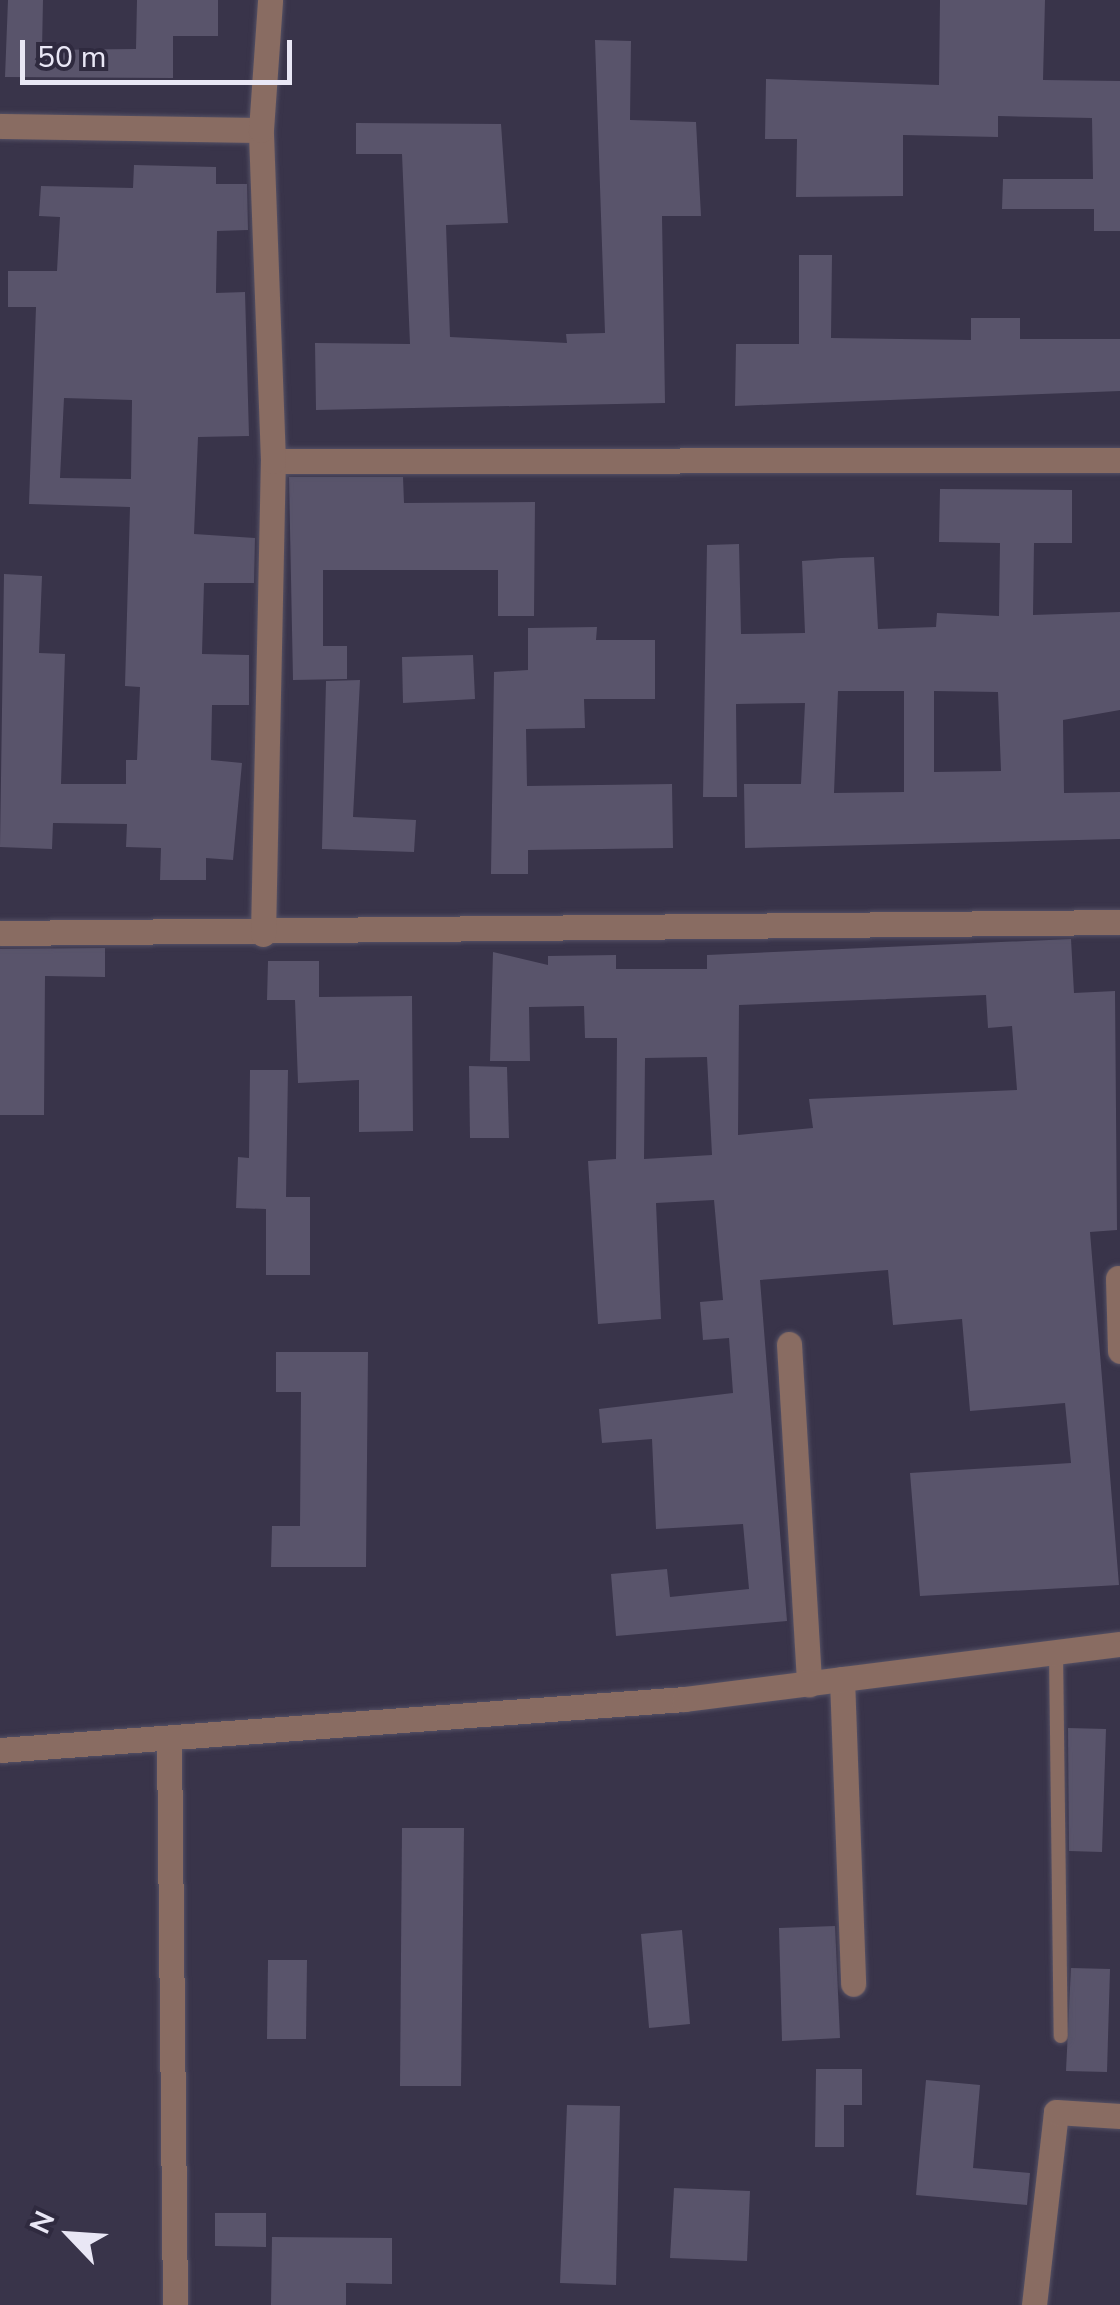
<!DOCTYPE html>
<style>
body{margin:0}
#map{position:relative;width:1120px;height:2305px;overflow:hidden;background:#39344a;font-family:"Nunito Sans",sans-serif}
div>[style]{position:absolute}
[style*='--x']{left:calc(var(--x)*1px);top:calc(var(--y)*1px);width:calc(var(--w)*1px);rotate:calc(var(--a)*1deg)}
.building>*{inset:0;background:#59546b}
.roads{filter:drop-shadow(0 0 2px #555165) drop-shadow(0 0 2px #555165)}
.lane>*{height:14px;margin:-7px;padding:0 7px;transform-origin:7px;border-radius:7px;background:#896c62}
.street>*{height:25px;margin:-12.5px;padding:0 12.5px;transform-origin:12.5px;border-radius:12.5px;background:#896c62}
span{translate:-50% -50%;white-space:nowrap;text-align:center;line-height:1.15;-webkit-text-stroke:8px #2f2a3f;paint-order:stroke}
.north{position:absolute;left:20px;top:2185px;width:100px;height:100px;-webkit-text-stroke:8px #2f2a3f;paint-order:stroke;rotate:295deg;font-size:28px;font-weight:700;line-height:40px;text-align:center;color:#e9e7f5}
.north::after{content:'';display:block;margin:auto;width:35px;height:45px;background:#e9e7f5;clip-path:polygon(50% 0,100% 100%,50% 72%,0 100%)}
.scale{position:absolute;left:20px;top:40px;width:272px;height:45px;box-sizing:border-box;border:5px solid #e9e7f5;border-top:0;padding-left:12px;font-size:30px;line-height:35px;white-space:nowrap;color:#e9e7f5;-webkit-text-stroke:8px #2f2a3f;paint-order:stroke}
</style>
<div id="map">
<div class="building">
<div style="clip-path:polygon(8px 0,43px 0,42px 50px,136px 49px,137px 0,218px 0,218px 36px,173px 36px,173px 78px,5px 77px)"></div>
<div style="clip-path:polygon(940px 0,1045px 0,1043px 80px,1120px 81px,1120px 231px,1094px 231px,1094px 209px,1002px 209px,1003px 179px,1093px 179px,1092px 118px,998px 116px,998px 137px,903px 135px,903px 196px,796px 197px,797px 139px,765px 139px,766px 79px,939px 85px)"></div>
<div style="clip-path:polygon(595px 40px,631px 41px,630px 120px,696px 122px,701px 216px,662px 216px,665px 403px,316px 410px,315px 343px,410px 344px,402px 154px,356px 154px,356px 123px,501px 124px,508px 223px,446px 225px,450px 337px,567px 343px,566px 334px,605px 333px)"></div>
<div style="clip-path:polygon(evenodd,134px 165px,216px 167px,216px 184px,247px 184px,248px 230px,217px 231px,216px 293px,245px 292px,249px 436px,198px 437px,194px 534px,255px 538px,254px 583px,204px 583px,202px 654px,249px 655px,249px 705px,212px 705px,211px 760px,242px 763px,233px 860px,206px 858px,206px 880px,160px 880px,161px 848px,126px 847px,127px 824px,53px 823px,52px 849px,0 847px,4px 574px,42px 576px,39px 653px,65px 654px,61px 784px,126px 784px,126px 760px,137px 760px,140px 687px,125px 686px,130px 507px,29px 504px,36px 307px,8px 307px,8px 271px,57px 271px,60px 217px,39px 216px,41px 186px,133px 188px,134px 165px,64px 398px,132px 400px,131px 479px,60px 478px,64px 398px)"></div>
<div style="clip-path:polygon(799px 255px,832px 255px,831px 338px,971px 340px,971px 318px,1020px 318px,1020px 339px,1120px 339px,1120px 391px,735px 406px,736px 344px,799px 344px)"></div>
<div style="clip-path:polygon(289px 477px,403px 477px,404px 503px,535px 502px,534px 616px,498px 616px,498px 570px,323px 570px,323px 646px,347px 646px,347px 679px,293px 680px)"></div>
<div style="clip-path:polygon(evenodd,940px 489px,1072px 490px,1072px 543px,1034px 543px,1033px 615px,1120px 612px,1120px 710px,1063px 720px,1064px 793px,1120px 792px,1120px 839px,745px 848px,744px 784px,801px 784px,805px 703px,736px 704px,737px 797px,703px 797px,707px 545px,739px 544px,741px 634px,805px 633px,802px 561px,841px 558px,874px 557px,878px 629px,936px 627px,937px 613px,999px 616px,1000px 543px,939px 542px,940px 489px,838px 691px,904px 691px,904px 792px,834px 793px,838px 691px,940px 489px,934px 691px,998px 692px,1001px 771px,934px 772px,934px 691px)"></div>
<div style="clip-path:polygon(597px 627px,596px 640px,655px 640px,655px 699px,584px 699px,585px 728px,526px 729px,527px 786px,672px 784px,673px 848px,528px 850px,528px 874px,491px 874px,494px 672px,528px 670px,528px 628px)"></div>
<div style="clip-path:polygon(473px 655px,475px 699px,403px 703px,402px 657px)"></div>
<div style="clip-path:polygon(360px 680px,353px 817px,416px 820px,414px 852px,322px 849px,326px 681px)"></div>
<div style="clip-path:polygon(evenodd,1071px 939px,1074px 993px,1115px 991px,1117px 1230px,1090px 1232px,1119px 1585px,920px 1596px,910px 1473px,1071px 1463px,1065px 1403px,970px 1411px,962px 1319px,893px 1325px,888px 1270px,760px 1280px,787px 1621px,616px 1636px,611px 1574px,667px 1569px,670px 1597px,749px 1589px,743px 1524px,656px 1529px,652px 1439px,602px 1443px,599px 1409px,733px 1393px,729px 1338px,703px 1340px,700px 1302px,723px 1300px,714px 1200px,656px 1203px,661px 1319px,598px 1324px,588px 1161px,616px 1159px,617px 1038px,585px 1038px,584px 1006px,529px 1007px,530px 1061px,490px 1061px,493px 952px,548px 965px,548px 956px,616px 955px,616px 969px,707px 969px,707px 955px,1071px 939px,986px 995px,988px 1028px,1012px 1026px,1017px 1090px,809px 1099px,813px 1128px,738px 1135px,739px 1005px,986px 995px,1071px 939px,707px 1057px,712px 1155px,644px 1159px,645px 1058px,707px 1057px)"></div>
<div style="clip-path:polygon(105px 948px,105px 977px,45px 976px,44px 1115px,0 1115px,0 949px)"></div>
<div style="clip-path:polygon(268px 961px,319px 961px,319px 997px,412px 996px,413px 1131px,359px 1132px,359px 1080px,298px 1083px,295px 1000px,267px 1000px)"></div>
<div style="clip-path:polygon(469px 1066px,507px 1067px,509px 1138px,470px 1138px)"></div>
<div style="clip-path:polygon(250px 1070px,288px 1070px,286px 1197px,310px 1197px,310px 1275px,266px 1275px,266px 1209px,236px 1208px,238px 1157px,249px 1158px)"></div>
<div style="clip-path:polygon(276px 1352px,368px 1352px,366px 1567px,271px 1567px,272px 1526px,300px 1526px,301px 1392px,276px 1392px)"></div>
<div style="clip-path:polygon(1068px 1728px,1106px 1729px,1102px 1852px,1069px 1851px)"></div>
<div style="clip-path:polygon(402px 1828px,464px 1828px,461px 2086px,400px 2086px)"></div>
<div style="clip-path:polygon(835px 1926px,840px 2038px,782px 2041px,779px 1928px)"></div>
<div style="clip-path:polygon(682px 1930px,690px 2024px,649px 2028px,641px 1934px)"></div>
<div style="clip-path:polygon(268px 1960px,307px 1960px,306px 2039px,267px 2039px)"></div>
<div style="clip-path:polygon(1071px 1968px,1110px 1969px,1107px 2072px,1066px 2071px)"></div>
<div style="clip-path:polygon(816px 2069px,862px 2069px,862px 2105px,844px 2105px,844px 2147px,815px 2147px)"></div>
<div style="clip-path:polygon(926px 2080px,980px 2085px,973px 2168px,1030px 2173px,1027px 2205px,916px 2195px)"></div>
<div style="clip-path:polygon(567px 2105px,620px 2106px,616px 2285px,560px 2283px)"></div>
<div style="clip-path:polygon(674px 2188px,750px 2191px,747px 2261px,670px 2258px)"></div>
<div style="clip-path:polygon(215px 2213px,266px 2213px,266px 2247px,215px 2246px)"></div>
<div style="clip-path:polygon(272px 2237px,392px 2238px,392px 2284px,346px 2283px,346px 2305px,271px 2305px)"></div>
</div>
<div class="roads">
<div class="lane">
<div style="--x:1056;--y:1651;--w:385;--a:89.3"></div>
</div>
<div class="street">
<div style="--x:0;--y:126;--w:261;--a:0.9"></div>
<div style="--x:273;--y:461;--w:847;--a:-0.07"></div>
<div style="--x:0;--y:933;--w:1120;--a:-0.56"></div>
<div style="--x:263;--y:934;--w:473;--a:-88.8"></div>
<div style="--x:273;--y:461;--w:331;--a:-92.1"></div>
<div style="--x:261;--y:130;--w:130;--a:-86"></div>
<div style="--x:1118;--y:1278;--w:73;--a:88.4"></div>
<div style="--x:789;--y:1344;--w:341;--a:86.6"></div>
<div style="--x:842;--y:1679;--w:305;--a:87.9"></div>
<div style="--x:169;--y:1741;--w:564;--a:89.39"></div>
<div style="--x:0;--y:1750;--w:686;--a:-4.26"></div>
<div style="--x:684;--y:1699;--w:439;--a:-7.2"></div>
<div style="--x:1034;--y:2305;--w:194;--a:-83.5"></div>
<div style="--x:1056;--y:2112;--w:64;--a:3.6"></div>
</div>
</div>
<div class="north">N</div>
<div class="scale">50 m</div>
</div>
